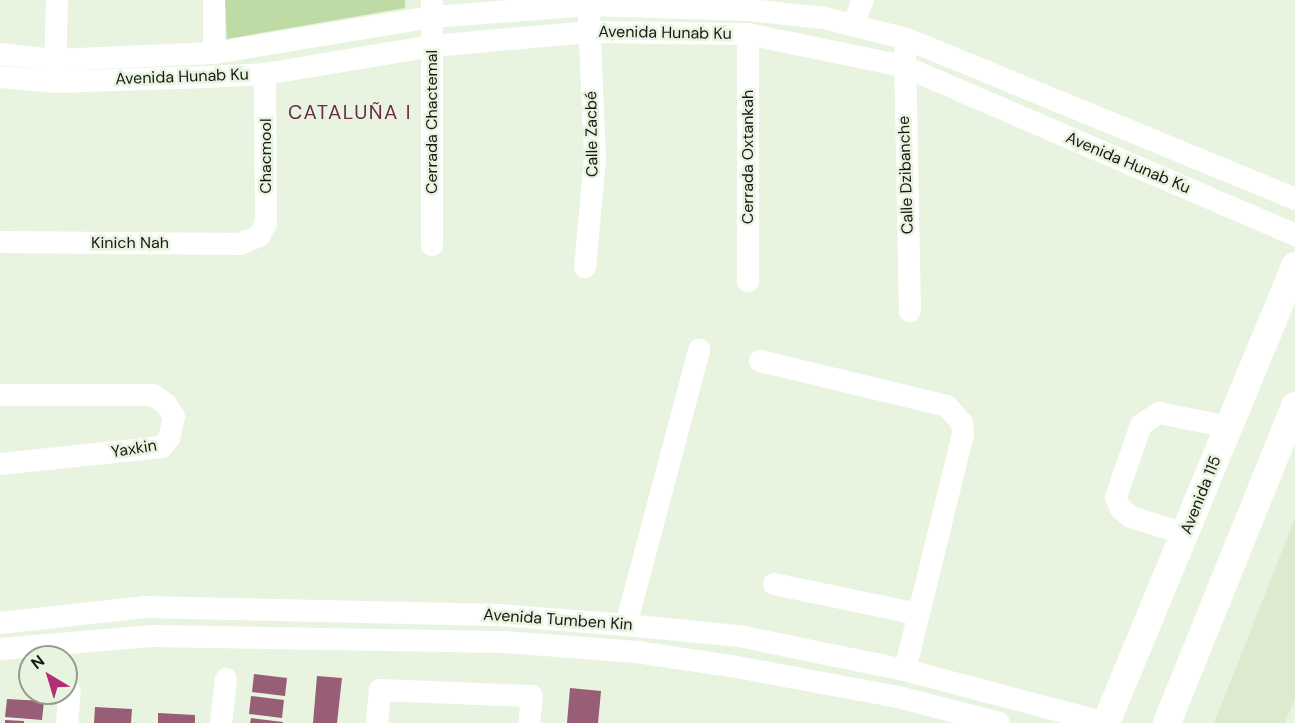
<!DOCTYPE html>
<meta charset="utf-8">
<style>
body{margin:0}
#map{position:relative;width:1295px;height:723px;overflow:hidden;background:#e9f4e0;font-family:"DM Sans",sans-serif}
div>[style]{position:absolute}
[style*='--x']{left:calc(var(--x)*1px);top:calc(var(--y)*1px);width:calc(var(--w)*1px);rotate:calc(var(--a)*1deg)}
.built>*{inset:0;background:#dcebd0}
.green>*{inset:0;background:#bedba6}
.building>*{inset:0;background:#975e76}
.minor>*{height:22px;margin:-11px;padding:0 11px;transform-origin:11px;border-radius:11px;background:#fff}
.major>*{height:28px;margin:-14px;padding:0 14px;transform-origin:14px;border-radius:14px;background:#fff}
span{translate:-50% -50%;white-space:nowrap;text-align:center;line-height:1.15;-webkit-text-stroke:5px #e9f4e0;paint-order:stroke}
.street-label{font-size:16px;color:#171a13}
.quarter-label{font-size:20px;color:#6a2948;letter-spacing:1.5px}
.north{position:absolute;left:18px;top:645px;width:60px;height:60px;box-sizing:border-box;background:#e9f4e0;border:2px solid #959d8e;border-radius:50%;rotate:322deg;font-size:16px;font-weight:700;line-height:24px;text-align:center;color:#171a13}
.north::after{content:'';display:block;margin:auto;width:21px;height:27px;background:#b22d74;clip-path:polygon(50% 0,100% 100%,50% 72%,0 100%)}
</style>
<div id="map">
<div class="built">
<div style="clip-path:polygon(1295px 518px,1295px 698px,1285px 723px,1214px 723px)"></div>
</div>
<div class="green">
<div style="clip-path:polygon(225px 0,405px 0,405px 8px,227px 39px)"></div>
</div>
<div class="building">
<div style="clip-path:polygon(254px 674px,287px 678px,285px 696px,252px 692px)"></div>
<div style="clip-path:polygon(317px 676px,342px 678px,337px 723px,313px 723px)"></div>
<div style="clip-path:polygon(570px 688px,601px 691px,598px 723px,567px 723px)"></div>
<div style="clip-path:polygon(251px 696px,284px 700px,282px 718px,249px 714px)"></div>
<div style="clip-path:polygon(7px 699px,44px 701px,42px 720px,5px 717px)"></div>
<div style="clip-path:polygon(95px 707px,132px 709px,131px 723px,94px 723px)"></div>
<div style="clip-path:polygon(158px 713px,195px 715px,195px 723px,158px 723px)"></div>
<div style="clip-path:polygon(251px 718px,283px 722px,283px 723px,250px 723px)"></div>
<div style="clip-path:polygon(5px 720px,24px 721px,24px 723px,5px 723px)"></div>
</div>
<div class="minor">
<div style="--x:853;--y:24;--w:26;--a:-67"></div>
<div style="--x:748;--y:34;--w:247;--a:90"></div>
<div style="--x:214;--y:53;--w:53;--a:-90"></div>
<div style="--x:905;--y:53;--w:258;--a:88.9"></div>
<div style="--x:0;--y:54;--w:55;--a:6.2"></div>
<div style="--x:55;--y:60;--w:159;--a:-2.5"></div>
<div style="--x:214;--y:53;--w:221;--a:-9.4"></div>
<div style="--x:432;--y:17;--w:157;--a:-4.4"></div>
<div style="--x:589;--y:5;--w:160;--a:1.8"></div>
<div style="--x:749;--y:10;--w:75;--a:6.1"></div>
<div style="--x:824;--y:18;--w:86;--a:14.2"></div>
<div style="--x:907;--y:39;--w:420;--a:22.4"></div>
<div style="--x:55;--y:75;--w:75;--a:-88.5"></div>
<div style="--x:0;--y:77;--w:55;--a:5.2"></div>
<div style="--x:55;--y:82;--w:152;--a:-1.9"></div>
<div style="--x:207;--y:77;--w:58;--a:-3"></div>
<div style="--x:265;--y:74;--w:169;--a:-9.5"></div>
<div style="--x:432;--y:46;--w:158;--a:-5.1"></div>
<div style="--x:589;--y:32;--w:159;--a:0.7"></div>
<div style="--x:748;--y:34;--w:158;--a:11.7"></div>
<div style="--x:903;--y:66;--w:427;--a:23.3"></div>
<div style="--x:0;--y:242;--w:240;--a:0.5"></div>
<div style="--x:240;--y:244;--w:21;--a:-23"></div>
<div style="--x:259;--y:236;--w:15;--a:-62"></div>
<div style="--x:266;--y:223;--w:149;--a:-90.4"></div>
<div style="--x:432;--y:245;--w:245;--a:-90"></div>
<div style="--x:585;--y:267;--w:108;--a:-84.7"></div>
<div style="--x:595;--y:159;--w:143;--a:-92.4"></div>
<div style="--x:760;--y:361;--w:192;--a:13.5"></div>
<div style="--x:947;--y:406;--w:23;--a:49"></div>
<div style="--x:962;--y:423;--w:11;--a:85"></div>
<div style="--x:963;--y:434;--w:243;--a:103.8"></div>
<div style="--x:0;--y:395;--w:153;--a:0"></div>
<div style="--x:153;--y:395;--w:16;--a:35"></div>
<div style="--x:166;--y:404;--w:15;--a:58"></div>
<div style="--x:174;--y:417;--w:22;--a:103"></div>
<div style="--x:169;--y:438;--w:11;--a:128"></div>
<div style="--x:162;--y:447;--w:163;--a:174"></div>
<div style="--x:1185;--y:534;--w:57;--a:-162.5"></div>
<div style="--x:1131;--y:517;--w:13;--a:-141"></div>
<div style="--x:1121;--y:509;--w:13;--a:-113"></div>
<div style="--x:1116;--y:497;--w:76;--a:-70.9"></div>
<div style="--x:1141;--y:425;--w:22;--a:-34"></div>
<div style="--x:1159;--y:413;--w:71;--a:11.3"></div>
<div style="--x:774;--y:584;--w:146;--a:11.8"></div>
<div style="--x:0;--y:623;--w:145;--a:-6.3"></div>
<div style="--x:144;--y:607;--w:355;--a:1.3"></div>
<div style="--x:499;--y:615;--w:127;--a:4.5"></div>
<div style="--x:626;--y:625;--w:114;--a:5.6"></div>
<div style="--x:739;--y:636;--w:169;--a:11.6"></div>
<div style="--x:905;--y:670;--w:208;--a:14.8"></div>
<div style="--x:626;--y:625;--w:285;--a:-75.1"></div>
<div style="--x:0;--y:649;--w:154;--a:-4.9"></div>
<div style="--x:153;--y:636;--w:351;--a:1"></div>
<div style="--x:504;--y:642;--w:133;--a:4.3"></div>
<div style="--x:637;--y:652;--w:95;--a:8.5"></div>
<div style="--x:731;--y:666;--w:170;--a:10.5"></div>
<div style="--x:898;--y:697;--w:104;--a:14.4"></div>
<div style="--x:67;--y:723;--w:32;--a:-85"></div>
<div style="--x:221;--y:723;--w:44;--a:-83.5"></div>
<div style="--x:377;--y:723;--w:33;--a:-85"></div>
<div style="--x:380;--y:690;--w:152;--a:2.3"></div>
<div style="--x:532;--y:696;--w:27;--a:96"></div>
</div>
<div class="major">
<div style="--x:1106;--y:723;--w:495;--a:-67.5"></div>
<div style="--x:1167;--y:723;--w:342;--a:-68"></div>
</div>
<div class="street-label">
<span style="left:665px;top:33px;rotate:1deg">Avenida Hunab Ku</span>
<span style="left:182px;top:77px;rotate:-2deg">Avenida Hunab Ku</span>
<span style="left:432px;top:122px;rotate:-90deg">Cerrada Chactemal</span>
<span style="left:592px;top:134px;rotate:-91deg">Calle Zacbé</span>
<span style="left:266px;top:156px;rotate:-90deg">Chacmool</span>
<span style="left:748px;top:157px;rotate:-90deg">Cerrada Oxtankah</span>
<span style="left:1128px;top:163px;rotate:23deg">Avenida Hunab Ku</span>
<span style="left:906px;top:175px;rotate:-92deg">Calle Dzibanche</span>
<span style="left:130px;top:243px">Kinich Nah</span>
<span style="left:134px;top:449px;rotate:-9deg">Yaxkin</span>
<span style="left:1201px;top:495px;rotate:-68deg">Avenida 115</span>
<span style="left:558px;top:620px;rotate:4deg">Avenida Tumben Kin</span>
</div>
<div class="quarter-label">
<span style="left:350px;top:112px">CATALUÑA I</span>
</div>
<div class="north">N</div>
</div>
